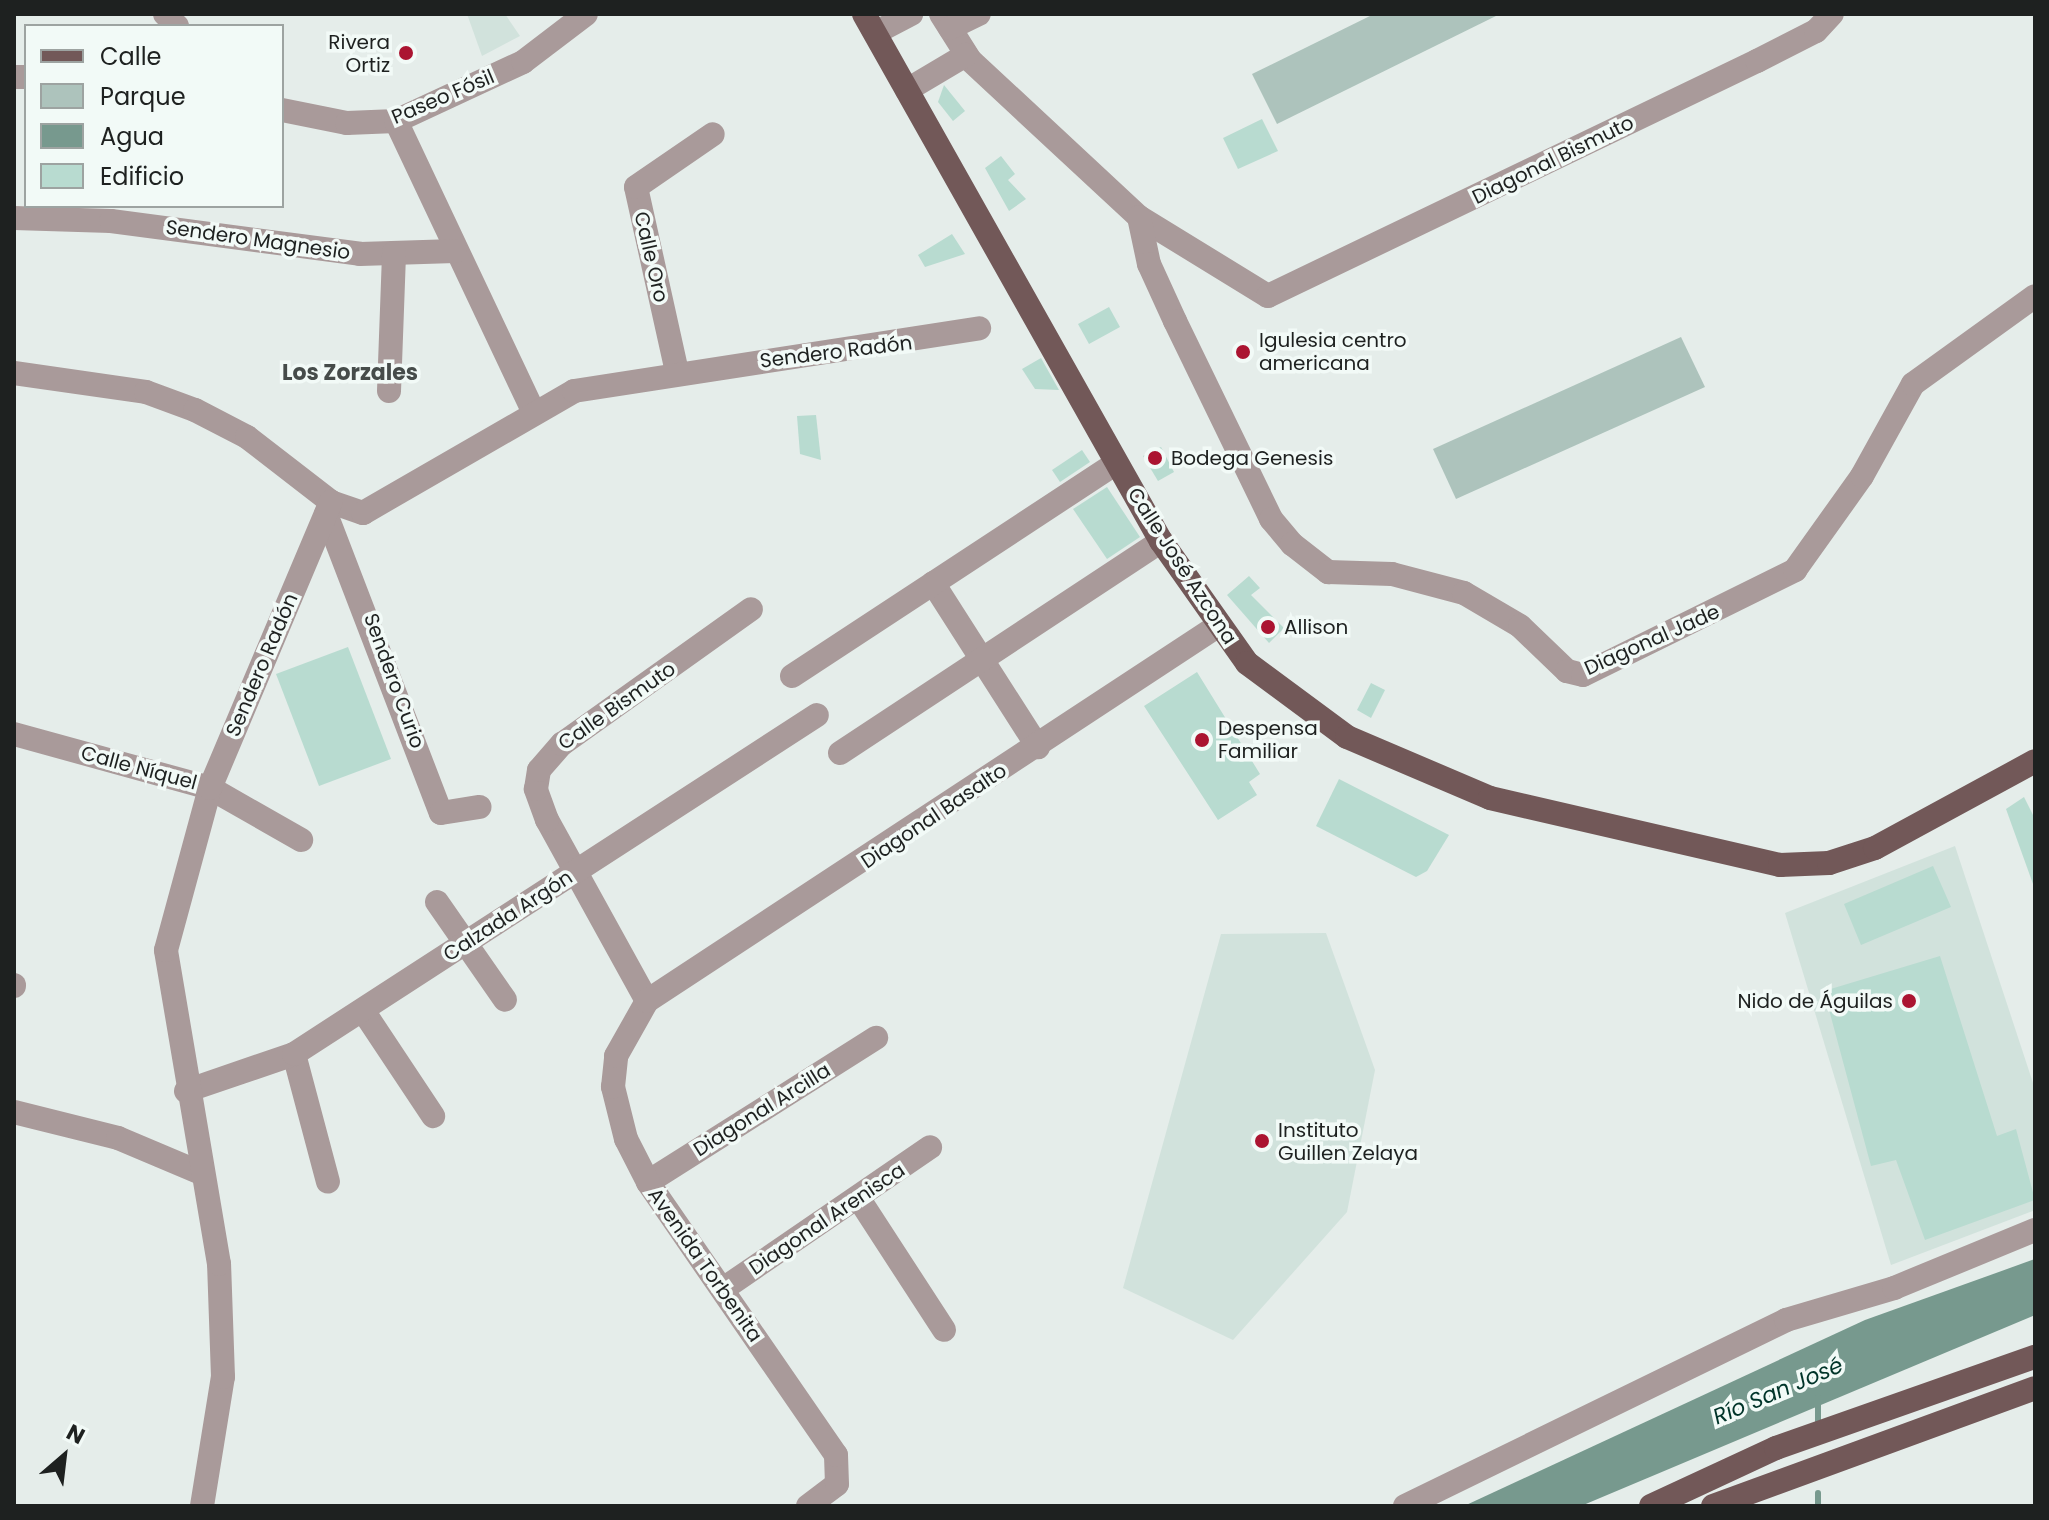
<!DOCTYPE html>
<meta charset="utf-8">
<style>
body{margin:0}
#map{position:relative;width:2049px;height:1520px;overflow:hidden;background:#e5edea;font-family:Poppins,sans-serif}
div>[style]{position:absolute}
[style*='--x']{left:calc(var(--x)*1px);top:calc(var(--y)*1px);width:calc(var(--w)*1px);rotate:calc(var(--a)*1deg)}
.built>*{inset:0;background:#d1e2dc}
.green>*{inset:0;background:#adc3bc}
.water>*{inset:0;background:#77998e}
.stream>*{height:6px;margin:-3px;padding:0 3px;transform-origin:3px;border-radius:3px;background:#77998e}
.building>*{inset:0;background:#b8dbd0}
.minor>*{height:24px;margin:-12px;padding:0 12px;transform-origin:12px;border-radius:12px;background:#a99a9a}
.major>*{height:24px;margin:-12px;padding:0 12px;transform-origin:12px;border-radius:12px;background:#725858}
.dots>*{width:22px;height:22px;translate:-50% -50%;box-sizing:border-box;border:4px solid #f2faf7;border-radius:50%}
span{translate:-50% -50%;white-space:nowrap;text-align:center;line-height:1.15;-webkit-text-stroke:7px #f2faf7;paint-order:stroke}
.poi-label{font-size:20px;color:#1e2120}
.right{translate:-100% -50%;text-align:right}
.left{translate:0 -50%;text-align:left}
.street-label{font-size:20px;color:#1e2120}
.neighbourhood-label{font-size:22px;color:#464c4a;font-weight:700}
.water-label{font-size:22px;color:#003429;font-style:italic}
.frame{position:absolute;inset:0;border:16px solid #1e2120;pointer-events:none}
.legend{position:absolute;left:24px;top:24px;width:260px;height:184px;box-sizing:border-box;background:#f2faf7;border:2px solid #9da3a1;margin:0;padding:10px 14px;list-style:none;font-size:24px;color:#1e2120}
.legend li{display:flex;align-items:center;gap:16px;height:40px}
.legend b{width:40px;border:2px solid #9da3a1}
.north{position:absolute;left:24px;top:1416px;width:80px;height:80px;-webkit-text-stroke:6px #f2faf7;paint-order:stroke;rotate:28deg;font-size:22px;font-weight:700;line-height:32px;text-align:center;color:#1e2120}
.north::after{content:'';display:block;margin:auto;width:28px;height:36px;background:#1e2120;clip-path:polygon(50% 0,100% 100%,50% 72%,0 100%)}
</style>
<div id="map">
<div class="built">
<div style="clip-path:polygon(467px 14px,505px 14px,520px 36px,482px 56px)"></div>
<div style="clip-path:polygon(1955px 846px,2035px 1089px,2035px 1210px,1891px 1265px,1785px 913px)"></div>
<div style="clip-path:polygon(1326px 933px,1375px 1070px,1347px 1212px,1233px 1340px,1123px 1288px,1221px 934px)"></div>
</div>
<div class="green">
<div style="clip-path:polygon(1374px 14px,1500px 14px,1277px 124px,1252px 74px)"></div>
<div style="clip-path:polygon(1681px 337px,1705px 387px,1456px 499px,1433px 449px)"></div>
</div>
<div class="water">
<div style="clip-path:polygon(2035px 1259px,2035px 1315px,1581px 1506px,1464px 1506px,1865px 1320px)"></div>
</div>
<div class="stream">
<div style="--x:1818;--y:1398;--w:24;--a:90"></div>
<div style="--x:1818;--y:1493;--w:13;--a:90"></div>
</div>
<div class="building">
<div style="clip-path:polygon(944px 85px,965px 111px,953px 121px,938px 102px)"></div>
<div style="clip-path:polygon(1262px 119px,1278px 151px,1238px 169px,1223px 138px)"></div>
<div style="clip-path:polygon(1001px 156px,1015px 174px,1008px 180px,1026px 199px,1009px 211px,985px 168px)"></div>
<div style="clip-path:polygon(952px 234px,965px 254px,925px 267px,918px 255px)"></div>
<div style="clip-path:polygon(1109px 307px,1120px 327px,1089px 344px,1078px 324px)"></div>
<div style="clip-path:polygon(1041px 358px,1059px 390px,1035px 389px,1022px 369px)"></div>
<div style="clip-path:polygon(816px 415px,821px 460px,800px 454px,797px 416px)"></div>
<div style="clip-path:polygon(1161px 447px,1174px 472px,1158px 481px,1143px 456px)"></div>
<div style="clip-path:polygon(1082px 450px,1090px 462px,1060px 482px,1052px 470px)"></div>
<div style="clip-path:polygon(1107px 487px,1140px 537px,1107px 559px,1073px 509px)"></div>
<div style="clip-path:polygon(1249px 576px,1260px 588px,1251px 595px,1284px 628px,1269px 643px,1227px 595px)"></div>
<div style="clip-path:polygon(348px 647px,391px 759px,319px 786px,276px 674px)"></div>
<div style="clip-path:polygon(1197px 672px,1260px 774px,1249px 782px,1257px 795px,1218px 820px,1144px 706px)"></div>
<div style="clip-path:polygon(1371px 683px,1385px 690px,1371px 718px,1357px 710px)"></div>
<div style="clip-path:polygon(1339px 779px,1449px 835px,1427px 871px,1416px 877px,1316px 826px)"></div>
<div style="clip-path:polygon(2024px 797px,2035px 819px,2033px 884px,2006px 809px)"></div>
<div style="clip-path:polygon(1933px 866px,1951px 907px,1861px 945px,1844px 904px)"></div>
<div style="clip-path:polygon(1940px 956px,1997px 1136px,2016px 1129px,2035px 1200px,1925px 1240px,1896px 1160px,1871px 1166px,1824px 991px)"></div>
</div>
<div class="minor">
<div style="--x:165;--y:14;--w:17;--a:45"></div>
<div style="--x:941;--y:14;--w:54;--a:57.8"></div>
<div style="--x:970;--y:60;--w:231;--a:42.9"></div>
<div style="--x:1139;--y:217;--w:151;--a:31.5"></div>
<div style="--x:1268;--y:296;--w:543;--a:-25.67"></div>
<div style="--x:1757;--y:61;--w:66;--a:-27"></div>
<div style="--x:1816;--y:31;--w:23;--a:-47"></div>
<div style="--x:950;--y:28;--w:32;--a:-26"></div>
<div style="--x:875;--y:33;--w:41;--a:-27.8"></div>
<div style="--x:14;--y:77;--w:12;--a:0"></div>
<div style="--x:907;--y:90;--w:69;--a:-30.7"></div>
<div style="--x:282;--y:110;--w:66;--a:11.3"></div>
<div style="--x:347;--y:123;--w:49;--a:-2.3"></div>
<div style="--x:396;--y:121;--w:140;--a:-24.9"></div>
<div style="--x:523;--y:62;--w:79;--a:-37.3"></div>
<div style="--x:396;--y:121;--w:321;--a:64.7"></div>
<div style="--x:1139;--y:217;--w:48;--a:78"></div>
<div style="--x:1149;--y:264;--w:63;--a:65.5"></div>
<div style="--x:1175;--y:321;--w:220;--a:64.1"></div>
<div style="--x:1271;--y:519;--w:33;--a:50"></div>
<div style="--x:1292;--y:544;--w:46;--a:37.9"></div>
<div style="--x:1328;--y:572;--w:64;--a:1.8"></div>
<div style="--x:1392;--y:574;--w:74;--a:14.8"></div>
<div style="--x:1464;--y:593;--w:65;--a:30.5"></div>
<div style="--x:1520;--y:626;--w:65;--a:43.8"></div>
<div style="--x:1567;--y:671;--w:16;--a:14"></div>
<div style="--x:1583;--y:675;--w:237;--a:-26.3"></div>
<div style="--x:1795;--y:570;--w:115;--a:-54.5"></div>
<div style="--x:1862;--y:476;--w:105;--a:-61"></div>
<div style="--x:1913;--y:384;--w:150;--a:-35.8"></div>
<div style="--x:14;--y:218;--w:97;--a:1.8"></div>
<div style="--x:111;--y:221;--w:251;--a:7.5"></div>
<div style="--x:360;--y:254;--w:95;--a:-1.8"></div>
<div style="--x:677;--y:372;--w:189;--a:-102.5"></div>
<div style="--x:636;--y:187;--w:93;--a:-34.5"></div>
<div style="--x:14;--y:373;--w:133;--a:8.2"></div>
<div style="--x:146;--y:392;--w:52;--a:20.2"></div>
<div style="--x:195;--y:410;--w:59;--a:27.4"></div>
<div style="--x:247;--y:437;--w:106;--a:37.7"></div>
<div style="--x:331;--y:502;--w:34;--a:19"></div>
<div style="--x:363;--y:513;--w:244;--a:-30"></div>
<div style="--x:574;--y:391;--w:410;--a:-8.8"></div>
<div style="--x:389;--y:391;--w:138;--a:-87.9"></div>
<div style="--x:326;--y:514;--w:320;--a:69"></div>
<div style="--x:441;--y:813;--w:39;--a:-9"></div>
<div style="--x:933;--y:583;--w:195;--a:57.4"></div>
<div style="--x:792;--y:676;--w:388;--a:-33.3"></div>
<div style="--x:14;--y:734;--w:203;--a:15.4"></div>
<div style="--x:210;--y:788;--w:105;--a:29.7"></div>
<div style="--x:840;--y:753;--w:385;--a:-33.4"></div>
<div style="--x:437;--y:902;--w:119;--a:55.2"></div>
<div style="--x:14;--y:985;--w:1;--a:90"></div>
<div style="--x:647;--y:1001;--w:207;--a:-118.9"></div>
<div style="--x:547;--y:820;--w:33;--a:-110"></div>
<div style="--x:536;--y:789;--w:19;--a:-81"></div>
<div style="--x:539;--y:770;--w:35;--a:-49"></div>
<div style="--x:562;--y:744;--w:232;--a:-35.5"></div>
<div style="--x:364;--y:1012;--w:125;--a:56.4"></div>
<div style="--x:294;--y:1054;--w:132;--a:75.1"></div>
<div style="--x:186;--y:1091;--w:114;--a:-18.9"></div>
<div style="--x:294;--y:1054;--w:623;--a:-32.95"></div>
<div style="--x:14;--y:1112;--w:107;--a:14"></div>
<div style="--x:118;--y:1138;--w:90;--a:22.9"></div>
<div style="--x:648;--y:1182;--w:270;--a:-32.3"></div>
<div style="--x:859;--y:1199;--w:156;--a:57"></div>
<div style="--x:723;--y:1289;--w:251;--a:-34.4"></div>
<div style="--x:202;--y:1506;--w:131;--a:-80.8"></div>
<div style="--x:223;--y:1377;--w:113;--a:-92"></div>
<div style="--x:219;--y:1264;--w:318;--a:-99.6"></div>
<div style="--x:166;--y:950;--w:168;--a:-74.8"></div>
<div style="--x:210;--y:788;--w:311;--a:-67.1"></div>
<div style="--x:808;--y:1506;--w:36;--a:-37"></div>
<div style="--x:837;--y:1484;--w:29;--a:-92"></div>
<div style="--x:836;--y:1455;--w:331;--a:-124.6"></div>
<div style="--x:648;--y:1182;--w:48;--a:-117.1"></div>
<div style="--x:626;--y:1139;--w:54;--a:-104"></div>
<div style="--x:613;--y:1087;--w:31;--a:-84"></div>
<div style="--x:616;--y:1056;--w:63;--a:-60.6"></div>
<div style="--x:647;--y:1001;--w:685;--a:-33.32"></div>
<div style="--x:1405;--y:1506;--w:424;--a:-26"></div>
<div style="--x:1786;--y:1320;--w:113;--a:-16.5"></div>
<div style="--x:1894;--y:1288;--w:152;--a:-22.4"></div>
</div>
<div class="major">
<div style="--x:864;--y:14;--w:605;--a:60.6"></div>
<div style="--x:1161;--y:541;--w:149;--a:54.8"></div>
<div style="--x:1247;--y:663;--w:124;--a:36.5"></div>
<div style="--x:1347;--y:737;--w:155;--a:23.1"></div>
<div style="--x:1490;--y:798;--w:298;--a:13"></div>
<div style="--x:1780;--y:865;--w:49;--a:-2.3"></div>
<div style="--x:1829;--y:863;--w:48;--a:-18.1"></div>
<div style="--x:1875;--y:848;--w:182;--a:-28.5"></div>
<div style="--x:1651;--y:1506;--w:138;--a:-24.9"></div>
<div style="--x:1776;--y:1448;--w:275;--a:-19.4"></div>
<div style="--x:1713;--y:1506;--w:343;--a:-20.1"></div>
</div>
<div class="dots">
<div style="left:406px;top:53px;background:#ab1431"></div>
<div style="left:1243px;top:352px;background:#ab1431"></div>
<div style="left:1155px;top:458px;background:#ab1431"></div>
<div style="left:1268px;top:627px;background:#ab1431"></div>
<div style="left:1202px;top:740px;background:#ab1431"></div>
<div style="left:1909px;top:1001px;background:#ab1431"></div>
<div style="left:1262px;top:1141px;background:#ab1431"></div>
</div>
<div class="poi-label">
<span class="right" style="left:390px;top:54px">Rivera<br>Ortiz</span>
<span class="left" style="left:1259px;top:352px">Igulesia centro<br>americana</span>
<span class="left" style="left:1171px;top:458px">Bodega Genesis</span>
<span class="left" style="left:1284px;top:627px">Allison</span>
<span class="left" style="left:1218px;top:740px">Despensa<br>Familiar</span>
<span class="right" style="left:1893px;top:1001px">Nido de Águilas</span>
<span class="left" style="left:1278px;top:1142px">Instituto<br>Guillen Zelaya</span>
</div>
<div class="street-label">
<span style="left:443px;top:97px;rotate:-23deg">Paseo Fósil</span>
<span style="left:1553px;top:160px;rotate:-26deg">Diagonal Bismuto</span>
<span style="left:258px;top:240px;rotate:8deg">Sendero Magnesio</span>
<span style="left:651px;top:257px;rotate:77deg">Calle Oro</span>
<span style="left:836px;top:352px;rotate:-7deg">Sendero Radón</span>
<span style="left:1182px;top:566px;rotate:57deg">Calle José Azcona</span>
<span style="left:1652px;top:640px;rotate:-24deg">Diagonal Jade</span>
<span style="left:262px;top:665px;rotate:-67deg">Sendero Radón</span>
<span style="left:394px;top:681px;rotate:70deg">Sendero Curio</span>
<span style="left:617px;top:706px;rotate:-35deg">Calle Bismuto</span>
<span style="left:139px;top:768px;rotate:15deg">Calle Níquel</span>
<span style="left:934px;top:816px;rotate:-34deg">Diagonal Basalto</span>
<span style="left:508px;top:916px;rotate:-33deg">Calzada Argón</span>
<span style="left:762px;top:1110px;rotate:-32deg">Diagonal Arcilla</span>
<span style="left:827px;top:1219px;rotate:-34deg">Diagonal Arenisca</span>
<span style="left:705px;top:1265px;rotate:55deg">Avenida Torbenita</span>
</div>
<div class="neighbourhood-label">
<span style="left:350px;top:373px">Los Zorzales</span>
</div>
<div class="water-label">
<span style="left:1778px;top:1391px;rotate:-23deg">Río San José</span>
</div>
<div class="frame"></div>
<ul class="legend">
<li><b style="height:10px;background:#725858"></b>Calle</li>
<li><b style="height:22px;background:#adc3bc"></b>Parque</li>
<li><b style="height:22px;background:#77998e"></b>Agua</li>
<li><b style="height:22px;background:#b8dbd0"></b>Edificio</li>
</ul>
<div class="north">N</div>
</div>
